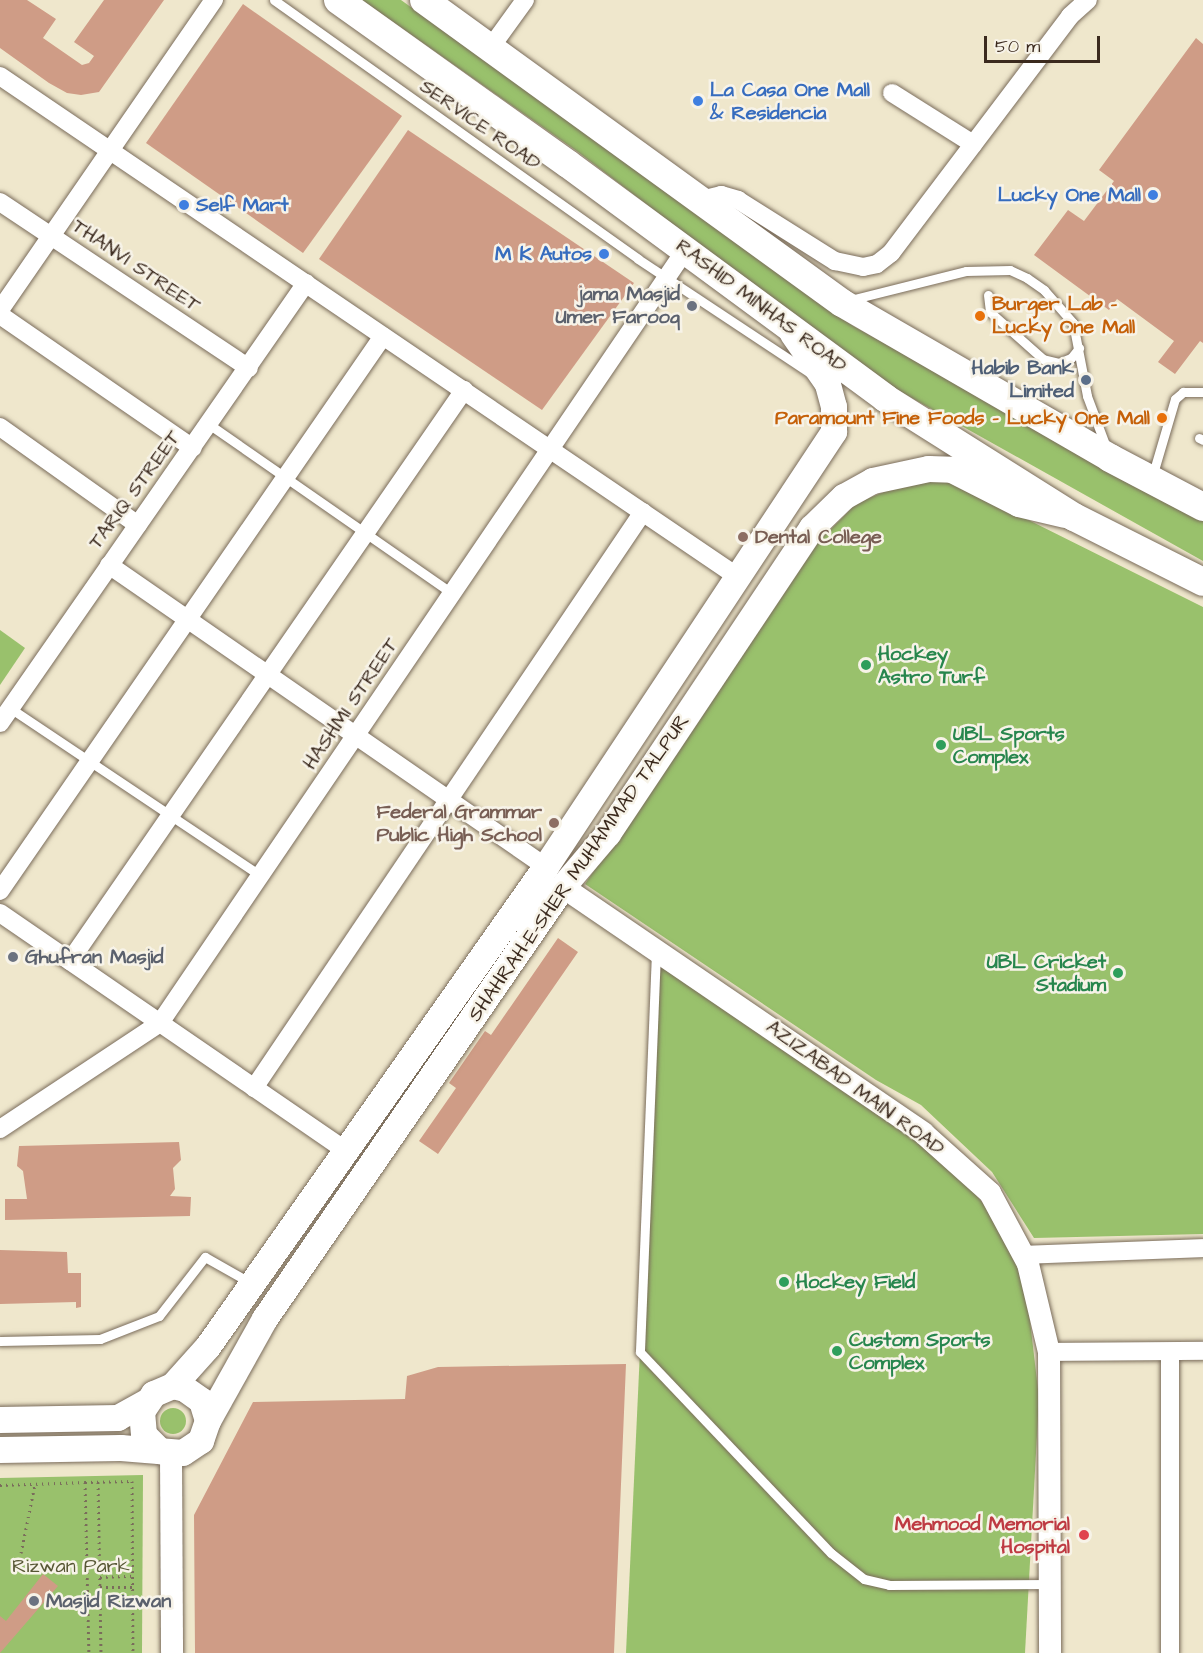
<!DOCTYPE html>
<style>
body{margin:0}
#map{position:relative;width:1203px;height:1653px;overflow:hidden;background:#efe7cc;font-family:"Architects Daughter",sans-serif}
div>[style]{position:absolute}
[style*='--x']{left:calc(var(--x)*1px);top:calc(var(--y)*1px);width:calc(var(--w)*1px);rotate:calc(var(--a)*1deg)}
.green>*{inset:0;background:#99c16c}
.round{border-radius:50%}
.building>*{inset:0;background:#cf9c86}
.path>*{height:3px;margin-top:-1.5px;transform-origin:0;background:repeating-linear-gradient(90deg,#7a6c5b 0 1.5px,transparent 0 6px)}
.roads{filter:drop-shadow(0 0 2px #7a6c5b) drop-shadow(0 0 2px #7a6c5b)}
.service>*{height:9px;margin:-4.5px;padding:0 4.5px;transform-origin:4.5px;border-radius:4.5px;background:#fff}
.minor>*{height:18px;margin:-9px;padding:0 9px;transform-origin:9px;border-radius:9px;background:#fff}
.tertiary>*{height:22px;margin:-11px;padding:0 11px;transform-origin:11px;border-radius:11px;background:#fff}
.secondary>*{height:26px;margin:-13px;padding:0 13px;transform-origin:13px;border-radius:13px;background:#fff}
.primary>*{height:28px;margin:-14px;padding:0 14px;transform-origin:14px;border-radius:14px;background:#fff}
.dots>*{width:16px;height:16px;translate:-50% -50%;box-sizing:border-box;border:3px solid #f7f3e8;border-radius:50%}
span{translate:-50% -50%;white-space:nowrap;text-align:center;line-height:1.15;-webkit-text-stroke:5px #f7f3e8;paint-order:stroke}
.shop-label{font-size:20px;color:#366cbe;font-weight:700}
.left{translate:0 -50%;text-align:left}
.right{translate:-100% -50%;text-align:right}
.street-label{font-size:20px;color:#3b2a1e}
.worship-label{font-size:20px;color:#5b616d;font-weight:700}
.food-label{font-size:20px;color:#c56008;font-weight:700}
.service-label{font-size:20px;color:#4e5e75;font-weight:700}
.education-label{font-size:20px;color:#785e54;font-weight:700}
.leisure-label{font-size:20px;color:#27864d;font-weight:700}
.health-label{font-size:20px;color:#be3a42;font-weight:700}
.park-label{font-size:20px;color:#575735}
.scale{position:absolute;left:984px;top:36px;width:116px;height:27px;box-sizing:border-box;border:3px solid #3b2a1e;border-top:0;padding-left:8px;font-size:18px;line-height:21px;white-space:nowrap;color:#3b2a1e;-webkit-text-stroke:4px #f7f3e8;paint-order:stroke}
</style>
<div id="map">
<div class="green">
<div style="clip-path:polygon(362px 0,401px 0,853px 326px,1203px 518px,1203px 561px,869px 374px,578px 152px)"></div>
<div style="clip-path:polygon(932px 480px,950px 481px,1203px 607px,1203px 1234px,1034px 1238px,992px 1172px,921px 1105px,876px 1080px,585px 884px,812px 548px,857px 503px,896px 487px)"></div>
<div style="clip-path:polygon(0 630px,25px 648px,0 685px)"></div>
<div style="clip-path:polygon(658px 962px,954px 1168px,1009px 1235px,1028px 1304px,1039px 1398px,1025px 1653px,626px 1653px)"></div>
<div class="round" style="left:160px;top:1408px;width:26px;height:26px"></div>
<div style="clip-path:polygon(143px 1475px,142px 1653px,0 1653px,0 1478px)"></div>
</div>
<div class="building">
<div style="clip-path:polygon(0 0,27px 0,56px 19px,43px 38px,82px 65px,89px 63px,94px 56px,74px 42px,104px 0,164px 0,99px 92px,81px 95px,67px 93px,49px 83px,0 48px)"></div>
<div style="clip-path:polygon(243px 4px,402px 116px,303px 253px,146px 143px)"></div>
<div style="clip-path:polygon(1196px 38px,1203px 44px,1203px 343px,1200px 341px,1175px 374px,1158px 362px,1174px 341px,1117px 299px,1109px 310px,1034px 255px,1068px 210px,1084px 221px,1114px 181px,1099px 170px)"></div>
<div style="clip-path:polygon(408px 130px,634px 283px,542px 410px,319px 259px)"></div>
<div style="clip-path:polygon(558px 938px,578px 952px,438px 1154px,419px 1141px,456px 1088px,449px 1083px,485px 1031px,491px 1035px)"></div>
<div style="clip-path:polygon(179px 1142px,181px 1160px,173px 1168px,175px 1189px,170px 1196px,191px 1197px,190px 1216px,5px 1220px,5px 1199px,27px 1199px,23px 1171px,17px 1166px,19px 1146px)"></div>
<div style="clip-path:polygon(0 1250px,67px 1252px,68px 1273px,81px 1273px,81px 1307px,76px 1308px,76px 1302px,0 1304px)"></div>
<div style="clip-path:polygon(626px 1364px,614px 1653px,195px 1653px,194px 1515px,253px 1402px,405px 1399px,407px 1376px,438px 1367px)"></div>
<div style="clip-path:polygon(43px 1574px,58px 1586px,0 1653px,0 1616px,6px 1621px)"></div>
</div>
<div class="path">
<div style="--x:85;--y:1482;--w:47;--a:-1.2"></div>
<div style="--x:132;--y:1481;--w:172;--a:89.7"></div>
<div style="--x:98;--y:1482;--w:171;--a:89"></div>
<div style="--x:0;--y:1485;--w:85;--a:-2"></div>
<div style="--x:85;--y:1482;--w:171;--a:88.7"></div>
<div style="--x:21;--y:1553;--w:70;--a:-78.5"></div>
<div style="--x:100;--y:1577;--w:33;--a:-2"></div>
<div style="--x:100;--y:1587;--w:33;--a:0"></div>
</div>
<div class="roads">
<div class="service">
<div style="--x:274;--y:0;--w:447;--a:35.4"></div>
<div style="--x:638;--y:259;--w:205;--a:33.5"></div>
<div style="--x:988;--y:295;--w:17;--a:83"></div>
<div style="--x:990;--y:312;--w:71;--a:41.6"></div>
<div style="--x:1043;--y:359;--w:16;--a:14"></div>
<div style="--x:1059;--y:363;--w:13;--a:-23"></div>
<div style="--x:1071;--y:358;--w:13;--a:-51"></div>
<div style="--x:850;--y:300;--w:120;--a:-14"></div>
<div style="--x:966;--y:271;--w:44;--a:-1.3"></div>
<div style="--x:1010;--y:270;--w:19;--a:25"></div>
<div style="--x:1027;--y:278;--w:21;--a:35"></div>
<div style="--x:1044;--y:290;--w:44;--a:48.7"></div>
<div style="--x:1073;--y:323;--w:74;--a:79.1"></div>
<div style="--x:1087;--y:396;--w:54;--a:69.6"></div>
<div style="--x:210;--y:425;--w:296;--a:34.8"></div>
<div style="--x:1199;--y:438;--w:4;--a:27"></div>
<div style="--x:1152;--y:477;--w:81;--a:-73.6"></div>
<div style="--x:1175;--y:399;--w:11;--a:-41"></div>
<div style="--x:1183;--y:392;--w:20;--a:0"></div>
<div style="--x:10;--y:708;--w:302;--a:33.8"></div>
<div style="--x:656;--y:952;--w:400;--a:92.3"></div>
<div style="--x:640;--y:1352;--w:277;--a:46.5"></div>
<div style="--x:831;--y:1553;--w:42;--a:38.2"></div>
<div style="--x:864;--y:1579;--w:26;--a:13"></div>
<div style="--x:889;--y:1585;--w:161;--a:-0.4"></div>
<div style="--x:0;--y:1341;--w:100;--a:-1.1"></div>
<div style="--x:100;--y:1339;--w:63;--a:-21.3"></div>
<div style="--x:159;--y:1316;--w:75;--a:-52.1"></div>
<div style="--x:205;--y:1257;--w:53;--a:29.5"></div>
</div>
<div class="minor">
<div style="--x:491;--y:47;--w:58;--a:-54.1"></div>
<div style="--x:0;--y:76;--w:892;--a:34.17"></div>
<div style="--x:892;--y:93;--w:96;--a:32.2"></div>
<div style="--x:701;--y:200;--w:21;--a:-14"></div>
<div style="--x:721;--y:195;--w:18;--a:16"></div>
<div style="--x:738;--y:200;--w:115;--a:32.2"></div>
<div style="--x:835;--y:261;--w:29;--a:12"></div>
<div style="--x:863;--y:267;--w:14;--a:-12"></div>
<div style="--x:877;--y:264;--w:18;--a:-38"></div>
<div style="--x:891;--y:253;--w:297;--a:-52.9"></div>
<div style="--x:1070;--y:16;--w:24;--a:-42"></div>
<div style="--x:0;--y:202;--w:299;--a:33.7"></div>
<div style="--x:0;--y:310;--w:377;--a:-55.4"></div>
<div style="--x:0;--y:315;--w:234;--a:34.6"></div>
<div style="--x:0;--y:427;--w:169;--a:35.4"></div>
<div style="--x:109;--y:565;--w:531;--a:34.65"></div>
<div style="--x:0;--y:723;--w:536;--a:-55.18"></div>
<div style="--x:0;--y:891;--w:674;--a:-55.39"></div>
<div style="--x:0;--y:913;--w:422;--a:34.5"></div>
<div style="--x:70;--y:961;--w:694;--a:-55.39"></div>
<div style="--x:254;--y:1088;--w:695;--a:-55.97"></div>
<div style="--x:0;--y:1129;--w:192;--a:-33.5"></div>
<div style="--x:160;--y:1023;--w:936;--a:-55.8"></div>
<div style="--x:1024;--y:1255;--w:179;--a:-2.2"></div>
<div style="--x:1049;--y:1352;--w:154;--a:-0.4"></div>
<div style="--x:1170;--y:1653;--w:301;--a:-90"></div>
</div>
<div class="tertiary">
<div style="--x:563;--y:887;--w:436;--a:34.3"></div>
<div style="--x:923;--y:1133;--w:90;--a:41.8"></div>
<div style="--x:990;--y:1193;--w:81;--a:61.8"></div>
<div style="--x:1028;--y:1264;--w:90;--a:76.6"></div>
<div style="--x:1049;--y:1352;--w:301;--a:89.8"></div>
<div style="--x:171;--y:1454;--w:199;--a:89.7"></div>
</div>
<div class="secondary">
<div style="--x:173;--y:1386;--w:52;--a:-48.1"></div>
<div style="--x:208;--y:1347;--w:587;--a:-54.85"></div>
<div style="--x:546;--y:867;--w:522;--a:-56.49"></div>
<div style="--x:834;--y:432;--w:25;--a:-90"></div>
<div style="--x:834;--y:407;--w:24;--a:-105"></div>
<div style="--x:828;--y:384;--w:61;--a:-125"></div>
<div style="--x:0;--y:1420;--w:118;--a:-1"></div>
<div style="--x:118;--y:1418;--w:33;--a:-29"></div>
<div style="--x:208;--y:1421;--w:117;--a:-60.8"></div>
<div style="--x:265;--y:1319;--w:525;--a:-55.4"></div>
<div style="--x:563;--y:887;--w:70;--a:-49.7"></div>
<div style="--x:608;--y:834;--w:368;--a:-56.3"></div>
<div style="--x:812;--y:528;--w:45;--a:-44.1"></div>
<div style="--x:844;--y:497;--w:33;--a:-29"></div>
<div style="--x:873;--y:481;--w:57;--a:-12.1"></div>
<div style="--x:929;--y:469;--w:23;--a:2"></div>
<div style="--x:952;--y:470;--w:75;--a:26.9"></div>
<div style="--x:1019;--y:504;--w:47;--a:13.4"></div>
<div style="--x:0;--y:1450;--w:121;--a:-0.9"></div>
<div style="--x:121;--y:1448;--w:62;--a:4.6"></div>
<div style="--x:183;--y:1453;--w:22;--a:-34"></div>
<div style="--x:201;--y:1441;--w:21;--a:-71"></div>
<div style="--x:208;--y:1421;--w:21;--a:-107"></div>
<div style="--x:202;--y:1401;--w:21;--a:-145"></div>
<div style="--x:185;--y:1389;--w:12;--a:-166"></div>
<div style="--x:173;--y:1386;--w:21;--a:157"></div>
<div style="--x:154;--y:1394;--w:22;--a:124"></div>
<div style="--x:142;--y:1412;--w:23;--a:85"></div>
<div style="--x:144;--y:1435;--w:23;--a:45"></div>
</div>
<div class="primary">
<div style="--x:338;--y:0;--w:282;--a:35.5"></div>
<div style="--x:568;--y:164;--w:394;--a:36.4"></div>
<div style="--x:885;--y:398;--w:223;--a:32.2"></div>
<div style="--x:1074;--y:517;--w:144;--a:26.7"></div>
<div style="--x:424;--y:0;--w:516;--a:35.94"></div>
<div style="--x:842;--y:303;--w:310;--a:30"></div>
<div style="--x:1110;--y:458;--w:105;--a:27.8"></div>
</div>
</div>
<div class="dots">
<div style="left:698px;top:101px;background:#3f7fe0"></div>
<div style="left:1153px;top:195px;background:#3f7fe0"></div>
<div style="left:184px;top:205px;background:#3f7fe0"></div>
<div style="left:604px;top:254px;background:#3f7fe0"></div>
<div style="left:692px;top:306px;background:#6b7280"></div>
<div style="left:980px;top:316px;background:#e8710a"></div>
<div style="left:1086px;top:380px;background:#5c6f8a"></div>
<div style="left:1162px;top:418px;background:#e8710a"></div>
<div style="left:743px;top:537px;background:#8d6e63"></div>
<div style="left:866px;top:665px;background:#2e9e5b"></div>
<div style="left:941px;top:745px;background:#2e9e5b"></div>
<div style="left:554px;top:823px;background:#8d6e63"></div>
<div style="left:13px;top:957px;background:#6b7280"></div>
<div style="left:1118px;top:973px;background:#2e9e5b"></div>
<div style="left:784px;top:1282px;background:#2e9e5b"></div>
<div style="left:837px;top:1351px;background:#2e9e5b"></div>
<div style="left:1084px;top:1535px;background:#e0444e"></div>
<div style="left:34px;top:1601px;background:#6b7280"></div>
</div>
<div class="shop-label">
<span class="left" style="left:710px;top:102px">La Casa One Mall<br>&amp; Residencia</span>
<span class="right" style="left:1141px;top:195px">Lucky One Mall</span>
<span class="left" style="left:196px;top:205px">Self Mart</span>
<span class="right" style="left:592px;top:254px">M K Autos</span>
</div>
<div class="street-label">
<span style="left:480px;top:125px;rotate:35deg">SERVICE ROAD</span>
<span style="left:136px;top:266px;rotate:34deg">THANVI STREET</span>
<span style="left:761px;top:306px;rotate:37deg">RASHID MINHAS ROAD</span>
<span style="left:135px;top:490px;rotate:-54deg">TARIQ STREET</span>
<span style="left:351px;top:704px;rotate:-56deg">HASHMI STREET</span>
<span style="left:579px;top:868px;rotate:-55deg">SHAHRAH-E-SHER MUHAMMAD TALPUR</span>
<span style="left:855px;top:1088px;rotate:36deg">AZIZABAD MAIN ROAD</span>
</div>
<div class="worship-label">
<span class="right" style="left:680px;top:306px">jama Masjid<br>Umer Farooq</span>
<span class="left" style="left:25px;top:957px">Ghufran Masjid</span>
<span class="left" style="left:46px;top:1601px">Masjid Rizwan</span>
</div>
<div class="food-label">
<span class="left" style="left:992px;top:316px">Burger Lab -<br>Lucky One Mall</span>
<span class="right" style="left:1150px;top:418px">Paramount Fine Foods - Lucky One Mall</span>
</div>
<div class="service-label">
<span class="right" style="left:1074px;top:380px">Habib Bank<br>Limited</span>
</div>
<div class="education-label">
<span class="left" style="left:755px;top:537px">Dental College</span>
<span class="right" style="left:542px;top:824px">Federal Grammar<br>Public High School</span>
</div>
<div class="leisure-label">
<span class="left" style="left:878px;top:666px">Hockey<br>Astro Turf</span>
<span class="left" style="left:953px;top:746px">UBL Sports<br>Complex</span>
<span class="right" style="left:1106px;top:974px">UBL Cricket<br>Stadium</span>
<span class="left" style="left:796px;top:1282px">Hockey Field</span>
<span class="left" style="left:849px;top:1352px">Custom Sports<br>Complex</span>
</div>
<div class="health-label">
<span class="right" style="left:1070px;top:1536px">Mehmood Memorial<br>Hospital</span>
</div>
<div class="park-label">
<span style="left:71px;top:1566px">Rizwan Park</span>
</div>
<div class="scale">50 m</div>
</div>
